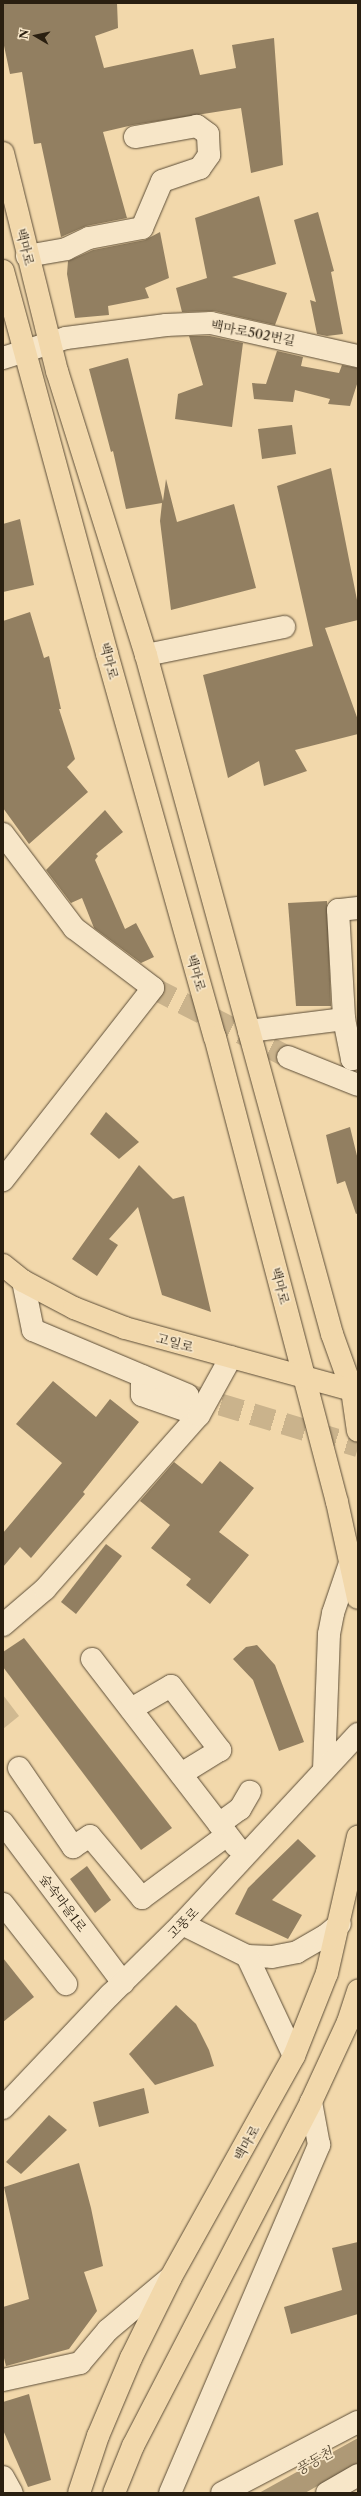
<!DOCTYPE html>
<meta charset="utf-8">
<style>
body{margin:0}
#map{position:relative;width:361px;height:2496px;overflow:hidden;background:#f2d8ab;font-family:"Libre Caslon Text","Noto Serif KR",serif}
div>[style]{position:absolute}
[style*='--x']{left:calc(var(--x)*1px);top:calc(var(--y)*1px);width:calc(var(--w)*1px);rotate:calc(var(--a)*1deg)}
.green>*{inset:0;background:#d0b991}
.water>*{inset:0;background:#ae9976}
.building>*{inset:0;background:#927f61}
.minor-tunnel>*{height:22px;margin-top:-11px;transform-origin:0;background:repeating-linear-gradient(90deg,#cab38c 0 22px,transparent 0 33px)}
.roads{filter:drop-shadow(0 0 1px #5c4d37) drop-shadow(0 0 1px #5c4d37)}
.minor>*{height:22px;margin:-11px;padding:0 11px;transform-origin:11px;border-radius:11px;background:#f7e6c8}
.major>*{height:22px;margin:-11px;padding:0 11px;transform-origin:11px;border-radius:11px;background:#f2d8ab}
span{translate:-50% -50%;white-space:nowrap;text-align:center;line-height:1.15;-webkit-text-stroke:3.5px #f7e6c8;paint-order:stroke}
.street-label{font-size:13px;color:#2a1f10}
.water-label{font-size:14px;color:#584a34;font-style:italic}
.frame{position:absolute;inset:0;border:4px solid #2a1f10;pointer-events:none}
.north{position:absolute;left:16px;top:16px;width:40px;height:40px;-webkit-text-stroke:3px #f7e6c8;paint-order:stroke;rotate:279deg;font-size:11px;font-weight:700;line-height:16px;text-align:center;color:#2a1f10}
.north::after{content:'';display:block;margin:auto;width:14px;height:18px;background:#2a1f10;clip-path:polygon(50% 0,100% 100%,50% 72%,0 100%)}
</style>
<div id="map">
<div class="green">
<div style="clip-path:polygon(3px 1695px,19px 1716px,3px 1729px)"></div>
</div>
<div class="water">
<div style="clip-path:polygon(358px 2438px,358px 2463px,305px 2493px,259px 2493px)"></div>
</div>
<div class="building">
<div style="clip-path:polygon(3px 3px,117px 3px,118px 28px,95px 36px,104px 68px,193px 49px,200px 75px,236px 68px,232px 45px,274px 38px,283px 165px,251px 173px,241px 108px,133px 125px,103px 132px,127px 218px,86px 226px,61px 237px,41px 143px,34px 144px,22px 72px,10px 74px,3px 41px)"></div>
<div style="clip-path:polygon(259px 196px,276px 264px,232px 277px,287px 293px,275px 325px,214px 311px,182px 312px,176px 288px,207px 278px,195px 218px)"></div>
<div style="clip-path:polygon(318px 212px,334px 271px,331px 272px,343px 334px,327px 336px,317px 334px,310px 300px,316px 302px,294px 220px)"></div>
<div style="clip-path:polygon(160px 232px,169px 278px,145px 288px,149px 298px,108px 306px,109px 315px,75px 318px,67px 274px,68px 261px,93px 250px,145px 240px)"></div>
<div style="clip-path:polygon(189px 336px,210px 336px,243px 343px,232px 427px,175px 419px,178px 394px,203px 385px)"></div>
<div style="clip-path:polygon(277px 351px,303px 357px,301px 366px,339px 373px,342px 365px,358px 368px,358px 381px,350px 406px,328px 404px,330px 399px,295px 390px,293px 402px,254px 399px,252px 383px,266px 384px)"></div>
<div style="clip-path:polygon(128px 358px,163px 501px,166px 479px,177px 522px,234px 504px,256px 588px,171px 610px,160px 521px,162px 503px,126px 509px,113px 451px,111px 452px,89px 369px)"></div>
<div style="clip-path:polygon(292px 425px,296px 454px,262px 459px,258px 429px)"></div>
<div style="clip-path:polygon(331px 468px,358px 605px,358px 620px,325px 628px,358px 720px,358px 734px,295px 750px,307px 771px,264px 786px,259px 761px,228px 778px,203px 675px,313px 646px,277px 486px)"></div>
<div style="clip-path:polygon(20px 519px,34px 585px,3px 592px,3px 524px)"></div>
<div style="clip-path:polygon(30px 612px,44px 658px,49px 656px,61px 709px,59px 709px,75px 759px,67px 767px,88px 792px,29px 844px,3px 808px,3px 621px)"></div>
<div style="clip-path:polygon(105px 810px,123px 832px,96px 854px,98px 856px,95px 860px,125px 929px,136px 923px,154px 957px,141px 963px,94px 928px,82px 898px,71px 903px,46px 870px)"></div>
<div style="clip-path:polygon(327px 901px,331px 1006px,296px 1006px,288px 903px)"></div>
<div style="clip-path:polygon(106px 1112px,139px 1142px,119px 1159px,90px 1134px)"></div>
<div style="clip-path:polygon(350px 1127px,358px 1160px,358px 1213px,356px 1214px,345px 1181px,337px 1184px,326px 1135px)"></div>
<div style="clip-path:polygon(139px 1165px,173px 1199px,184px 1196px,211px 1312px,162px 1295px,138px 1207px,109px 1239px,118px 1245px,97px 1276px,72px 1259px)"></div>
<div style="clip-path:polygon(53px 1381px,96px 1417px,110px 1399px,139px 1422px,83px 1492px,85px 1494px,31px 1558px,20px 1547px,3px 1567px,3px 1533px,62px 1463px,16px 1424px)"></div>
<div style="clip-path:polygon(220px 1461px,254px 1488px,219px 1532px,249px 1555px,210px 1604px,186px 1585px,191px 1579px,151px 1548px,170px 1525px,140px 1501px,174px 1462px,202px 1484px)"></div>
<div style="clip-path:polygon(106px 1544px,122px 1556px,76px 1614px,61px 1602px)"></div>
<div style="clip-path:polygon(24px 1638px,172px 1828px,141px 1850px,3px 1667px,3px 1652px)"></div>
<div style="clip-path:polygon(257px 1645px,275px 1665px,304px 1742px,279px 1751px,253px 1680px,233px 1659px,246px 1647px)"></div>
<div style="clip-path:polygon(298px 1839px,316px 1856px,272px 1900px,302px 1915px,288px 1939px,235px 1914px,248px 1888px)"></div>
<div style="clip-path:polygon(87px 1866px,111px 1900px,95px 1913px,70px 1879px)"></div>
<div style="clip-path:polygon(3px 1958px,34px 1997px,3px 2022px)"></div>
<div style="clip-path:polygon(176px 2005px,196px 2024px,209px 2050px,214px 2066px,155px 2085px,129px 2054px)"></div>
<div style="clip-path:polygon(144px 2088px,149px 2113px,99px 2127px,93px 2102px)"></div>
<div style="clip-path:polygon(49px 2115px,67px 2130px,21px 2174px,6px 2162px)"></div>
<div style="clip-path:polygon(79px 2163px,91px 2208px,103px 2266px,84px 2272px,97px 2311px,69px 2349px,6px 2366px,3px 2354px,3px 2307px,29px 2299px,4px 2187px)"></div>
<div style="clip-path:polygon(358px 2242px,358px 2314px,291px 2334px,284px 2307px,342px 2290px,332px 2248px)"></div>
<div style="clip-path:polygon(29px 2394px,51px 2480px,28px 2487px,3px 2430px,3px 2402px)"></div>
</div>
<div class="minor-tunnel">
<div style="--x:153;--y:988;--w:152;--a:27.1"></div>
<div style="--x:189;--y:1395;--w:177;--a:16.8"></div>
</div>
<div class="roads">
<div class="minor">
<div style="--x:27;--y:256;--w:40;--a:-10"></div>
<div style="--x:66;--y:249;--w:25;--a:-26"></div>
<div style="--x:89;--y:238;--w:54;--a:-10.7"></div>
<div style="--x:142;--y:228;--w:51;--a:-66.9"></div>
<div style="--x:162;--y:181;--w:40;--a:-18.9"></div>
<div style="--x:200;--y:168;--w:16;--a:-55"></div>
<div style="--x:209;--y:155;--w:21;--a:-93"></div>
<div style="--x:208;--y:134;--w:14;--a:-144"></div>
<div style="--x:197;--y:126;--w:63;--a:169.9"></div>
<div style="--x:3;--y:358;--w:66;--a:-17.6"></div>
<div style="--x:66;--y:338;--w:101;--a:-7.4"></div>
<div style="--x:166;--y:325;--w:45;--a:-2.5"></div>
<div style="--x:211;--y:323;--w:151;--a:12.7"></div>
<div style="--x:146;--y:655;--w:141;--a:-11.5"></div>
<div style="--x:3;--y:834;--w:118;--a:52.9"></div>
<div style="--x:74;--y:928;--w:99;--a:37.2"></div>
<div style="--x:153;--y:988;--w:244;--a:128"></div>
<div style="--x:358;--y:908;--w:20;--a:174"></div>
<div style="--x:338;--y:910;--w:109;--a:86.8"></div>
<div style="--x:344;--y:1019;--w:41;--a:78.7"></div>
<div style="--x:352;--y:1059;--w:6;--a:-9"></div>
<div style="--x:249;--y:1031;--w:96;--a:-7.2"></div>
<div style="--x:288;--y:1057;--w:75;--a:21.8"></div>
<div style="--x:23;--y:1281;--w:50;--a:78.5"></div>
<div style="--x:33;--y:1330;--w:168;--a:22.8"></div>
<div style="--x:142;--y:1376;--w:19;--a:90"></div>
<div style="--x:142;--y:1395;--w:60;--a:19.3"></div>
<div style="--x:3;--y:1625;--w:55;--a:-40.6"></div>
<div style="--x:45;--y:1589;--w:232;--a:-48.5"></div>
<div style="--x:199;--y:1415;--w:66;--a:-61.1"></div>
<div style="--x:92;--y:1659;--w:236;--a:52.4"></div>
<div style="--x:131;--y:1709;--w:46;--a:-29.9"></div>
<div style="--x:171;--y:1686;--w:81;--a:52.6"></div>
<div style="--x:220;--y:1750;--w:46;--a:148.4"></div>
<div style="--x:19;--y:1768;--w:96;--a:55.6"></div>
<div style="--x:73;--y:1847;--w:20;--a:-33"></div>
<div style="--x:90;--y:1836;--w:81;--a:50"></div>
<div style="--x:142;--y:1898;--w:106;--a:-36.5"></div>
<div style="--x:324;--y:1770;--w:136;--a:-87.9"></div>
<div style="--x:329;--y:1634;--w:21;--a:-79"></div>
<div style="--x:333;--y:1613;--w:56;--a:-71.2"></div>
<div style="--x:3;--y:1823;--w:200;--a:53.1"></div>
<div style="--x:219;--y:1824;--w:26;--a:-36"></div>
<div style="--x:240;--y:1809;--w:20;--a:-60"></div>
<div style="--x:3;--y:1904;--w:102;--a:51.8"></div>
<div style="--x:182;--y:1924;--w:72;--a:26.2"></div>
<div style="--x:247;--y:1956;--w:25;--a:2"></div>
<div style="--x:272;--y:1957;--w:25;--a:-11"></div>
<div style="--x:297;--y:1952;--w:32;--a:-30"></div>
<div style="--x:325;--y:1936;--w:19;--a:-39"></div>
<div style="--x:247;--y:1956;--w:110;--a:64.8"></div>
<div style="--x:3;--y:2108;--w:156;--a:-46.6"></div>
<div style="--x:110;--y:1995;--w:101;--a:-44.6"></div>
<div style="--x:182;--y:1924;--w:259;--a:-47.2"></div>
<div style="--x:3;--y:2380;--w:79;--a:-12.4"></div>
<div style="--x:80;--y:2363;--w:43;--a:-49.7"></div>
<div style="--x:108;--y:2330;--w:81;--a:-40"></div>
<div style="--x:3;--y:2477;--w:18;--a:61"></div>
<div style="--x:170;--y:2493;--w:379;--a:-66.8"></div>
<div style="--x:319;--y:2145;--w:44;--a:-100.5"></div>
<div style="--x:222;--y:2493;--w:153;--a:-27.6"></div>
<div style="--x:327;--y:2493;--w:36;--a:-30"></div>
</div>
<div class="major">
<div style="--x:3;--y:153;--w:225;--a:76.1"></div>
<div style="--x:57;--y:371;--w:298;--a:72.6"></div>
<div style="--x:146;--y:655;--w:704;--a:74.68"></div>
<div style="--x:332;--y:1334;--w:59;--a:70.3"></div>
<div style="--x:352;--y:1390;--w:41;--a:81.7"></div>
<div style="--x:3;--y:271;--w:397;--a:74.8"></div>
<div style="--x:107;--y:654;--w:398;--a:74.3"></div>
<div style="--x:215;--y:1037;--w:481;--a:75.3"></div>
<div style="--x:337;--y:1502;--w:98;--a:77.7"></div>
<div style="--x:3;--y:1265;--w:26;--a:39"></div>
<div style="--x:23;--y:1281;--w:58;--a:27.9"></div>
<div style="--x:74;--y:1308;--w:55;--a:21.4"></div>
<div style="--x:125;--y:1328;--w:235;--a:15.3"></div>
<div style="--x:79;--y:2493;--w:60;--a:-71.6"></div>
<div style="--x:98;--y:2436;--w:85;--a:-67.1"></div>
<div style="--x:131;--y:2358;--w:90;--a:-63.7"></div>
<div style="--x:171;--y:2277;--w:253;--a:-60.9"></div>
<div style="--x:294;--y:2056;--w:89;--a:-68.3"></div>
<div style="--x:327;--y:1973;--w:140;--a:-77.2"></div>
<div style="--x:114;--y:2493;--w:51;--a:-68"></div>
<div style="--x:133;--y:2446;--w:387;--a:-62.6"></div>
<div style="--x:311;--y:2102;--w:88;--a:-65.2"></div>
<div style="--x:348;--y:2022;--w:33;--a:-72"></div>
</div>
</div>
<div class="street-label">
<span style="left:25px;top:247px;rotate:76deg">백마로</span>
<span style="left:253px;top:333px;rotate:11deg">백마로502번길</span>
<span style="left:109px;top:661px;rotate:75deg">백마로</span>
<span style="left:196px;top:973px;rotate:74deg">백마로</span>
<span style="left:280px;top:1286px;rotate:75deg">백마로</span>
<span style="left:175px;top:1343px;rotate:15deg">고일로</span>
<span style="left:63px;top:1903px;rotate:53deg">숲속마을1로</span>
<span style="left:183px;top:1923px;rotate:-45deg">고풍로</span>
<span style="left:247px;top:2143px;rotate:-61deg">백마로</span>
</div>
<div class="water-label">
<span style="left:314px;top:2461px;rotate:-29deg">풍동천</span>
</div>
<div class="frame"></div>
<div class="north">N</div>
</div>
